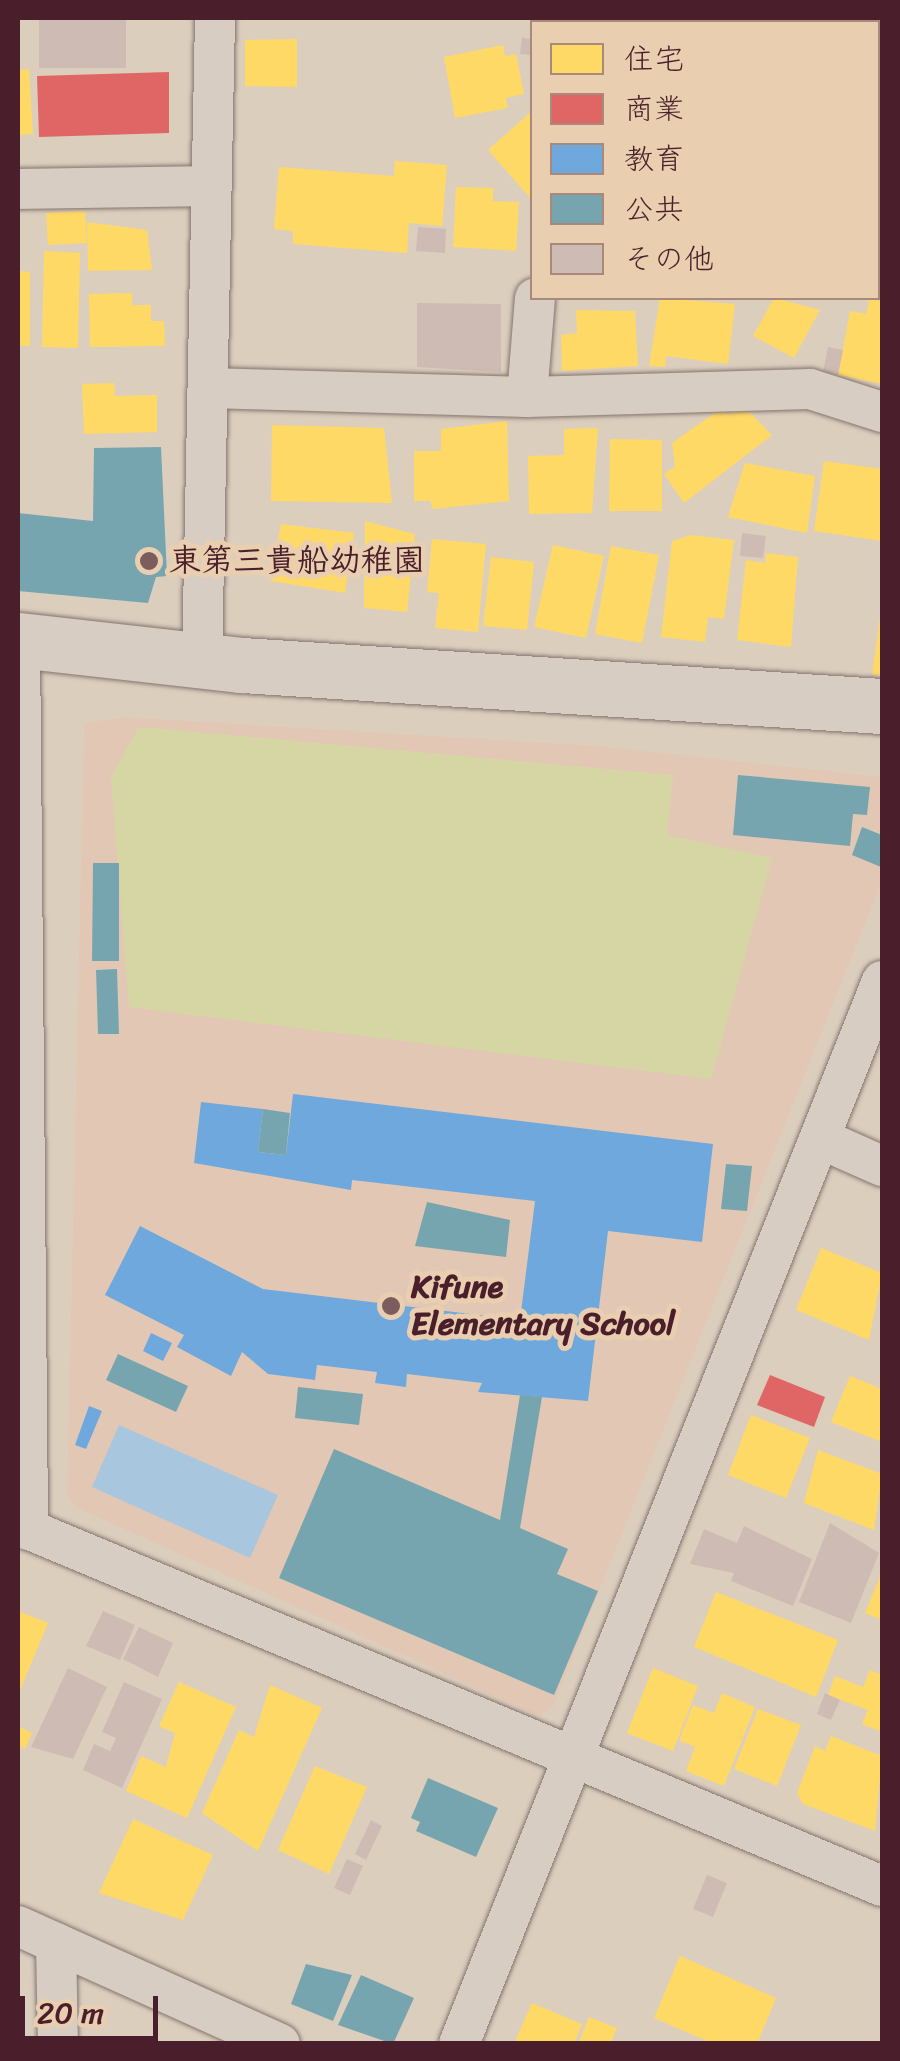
<!DOCTYPE html>
<meta charset="utf-8">
<style>
body{margin:0}
#map{position:relative;width:900px;height:2061px;overflow:hidden;background:#dccebd;font-family:Sriracha,"Klee One",sans-serif}
div>[style]{position:absolute}
[style*='--x']{left:calc(var(--x)*1px);top:calc(var(--y)*1px);width:calc(var(--w)*1px);rotate:calc(var(--a)*1deg)}
.built>*{inset:0;background:#e2c8b4}
.green>*{inset:0;background:#d6d6a4}
.water>*{inset:0;background:#a9c6df}
.homes>*{inset:0;background:#ffd966}
.shops>*{inset:0;background:#e06666}
.schools>*{inset:0;background:#6fa8dc}
.public>*{inset:0;background:#76a5af}
.building>*{inset:0;background:#cebbb4}
.roads{filter:drop-shadow(0 0 2px #847570) drop-shadow(0 0 2px #847570)}
.street>*{height:40px;margin:-20px;padding:0 20px;transform-origin:20px;border-radius:20px;background:#d7cdc2}
.secondary>*{height:55px;margin:-27.5px;padding:0 27.5px;transform-origin:27.5px;border-radius:27.5px;background:#d7cdc2}
.dots>*{width:28px;height:28px;translate:-50% -50%;box-sizing:border-box;border:5px solid #e9cfb0;border-radius:50%}
span{translate:-50% -50%;white-space:nowrap;text-align:center;line-height:1.15;-webkit-text-stroke:10px #e9cfb0;paint-order:stroke}
.poi-label{font-size:32px;color:#4a1f2b;font-weight:700}
.left{translate:0 -50%;text-align:left}
.frame{position:absolute;inset:0;border:20px solid #4a1f2b;pointer-events:none}
.legend{position:absolute;left:530px;top:20px;width:350px;height:280px;box-sizing:border-box;background:#e9cfb0;border:2px solid #a9897b;margin:0;padding:12px 18px;list-style:none;font-size:30px;color:#4a1f2b}
.legend li{display:flex;align-items:center;gap:20px;height:50px}
.legend b{width:50px;border:2px solid #a9897b}
.scale{position:absolute;left:20px;top:1996px;width:138px;height:45px;box-sizing:border-box;border:5px solid #4a1f2b;border-top:0;padding-left:12px;font-size:30px;line-height:35px;white-space:nowrap;color:#4a1f2b;-webkit-text-stroke:8px #e9cfb0;paint-order:stroke}
</style>
<div id="map">
<div class="built">
<div style="clip-path:polygon(125px 717px,597px 746px,882px 777px,882px 881px,553px 1707px,539px 1716px,75px 1507px,67px 1495px,84px 723px)"></div>
</div>
<div class="green">
<div style="clip-path:polygon(139px 727px,673px 775px,667px 835px,772px 858px,711px 1079px,129px 1007px,111px 777px)"></div>
</div>
<div class="water">
<div style="clip-path:polygon(119px 1425px,278px 1495px,250px 1558px,92px 1487px)"></div>
</div>
<div class="homes">
<div style="clip-path:polygon(754px 18px,854px 18px,752px 22px)"></div>
<div style="clip-path:polygon(297px 39px,297px 87px,245px 86px,245px 40px)"></div>
<div style="clip-path:polygon(503px 45px,505px 56px,516px 54px,524px 94px,506px 98px,508px 108px,455px 118px,444px 57px)"></div>
<div style="clip-path:polygon(29px 69px,33px 134px,18px 135px,18px 70px)"></div>
<div style="clip-path:polygon(532px 111px,532px 200px,488px 150px)"></div>
<div style="clip-path:polygon(395px 161px,447px 165px,442px 226px,409px 223px,407px 253px,293px 244px,293px 231px,274px 229px,279px 167px,394px 176px)"></div>
<div style="clip-path:polygon(456px 187px,493px 188px,493px 201px,519px 202px,516px 251px,453px 247px)"></div>
<div style="clip-path:polygon(878px 208px,882px 211px,878px 272px)"></div>
<div style="clip-path:polygon(85px 211px,87px 243px,48px 245px,46px 213px)"></div>
<div style="clip-path:polygon(87px 222px,147px 230px,152px 270px,88px 271px)"></div>
<div style="clip-path:polygon(44px 251px,80px 253px,78px 348px,42px 347px)"></div>
<div style="clip-path:polygon(18px 271px,30px 272px,30px 346px,18px 346px)"></div>
<div style="clip-path:polygon(132px 293px,132px 305px,151px 305px,151px 321px,164px 321px,165px 346px,90px 347px,89px 294px)"></div>
<div style="clip-path:polygon(660px 298px,735px 304px,728px 364px,666px 356px,665px 367px,649px 366px)"></div>
<div style="clip-path:polygon(774px 298px,820px 310px,794px 358px,753px 336px)"></div>
<div style="clip-path:polygon(869px 299px,882px 301px,882px 384px,838px 375px,850px 311px,866px 314px)"></div>
<div style="clip-path:polygon(576px 310px,635px 311px,638px 366px,562px 371px,561px 335px,577px 333px)"></div>
<div style="clip-path:polygon(114px 383px,115px 396px,157px 395px,157px 432px,84px 434px,82px 384px)"></div>
<div style="clip-path:polygon(743px 405px,772px 435px,684px 503px,664px 474px,675px 466px,672px 443px,723px 407px,728px 415px)"></div>
<div style="clip-path:polygon(507px 421px,509px 501px,432px 509px,431px 501px,414px 501px,414px 451px,441px 451px,441px 429px)"></div>
<div style="clip-path:polygon(272px 425px,384px 428px,392px 503px,271px 501px)"></div>
<div style="clip-path:polygon(598px 428px,592px 513px,529px 514px,528px 456px,564px 455px,564px 429px)"></div>
<div style="clip-path:polygon(610px 439px,662px 440px,662px 511px,609px 511px)"></div>
<div style="clip-path:polygon(824px 461px,882px 469px,882px 541px,814px 531px)"></div>
<div style="clip-path:polygon(745px 463px,815px 476px,807px 533px,728px 517px)"></div>
<div style="clip-path:polygon(365px 521px,415px 534px,407px 612px,364px 608px)"></div>
<div style="clip-path:polygon(281px 524px,354px 533px,345px 593px,271px 581px)"></div>
<div style="clip-path:polygon(691px 535px,734px 540px,724px 619px,708px 617px,705px 642px,661px 637px,672px 541px)"></div>
<div style="clip-path:polygon(432px 539px,486px 544px,478px 632px,435px 628px,439px 593px,427px 592px)"></div>
<div style="clip-path:polygon(553px 545px,604px 556px,586px 638px,534px 627px)"></div>
<div style="clip-path:polygon(611px 546px,659px 555px,642px 643px,595px 634px)"></div>
<div style="clip-path:polygon(766px 553px,798px 557px,791px 647px,737px 640px,746px 560px,765px 563px)"></div>
<div style="clip-path:polygon(491px 557px,534px 562px,527px 630px,483px 626px)"></div>
<div style="clip-path:polygon(880px 618px,882px 618px,882px 676px,872px 674px)"></div>
<div style="clip-path:polygon(821px 1248px,882px 1273px,869px 1340px,796px 1310px)"></div>
<div style="clip-path:polygon(850px 1376px,882px 1389px,882px 1442px,831px 1422px)"></div>
<div style="clip-path:polygon(751px 1415px,810px 1438px,786px 1498px,728px 1475px)"></div>
<div style="clip-path:polygon(818px 1450px,882px 1474px,874px 1530px,804px 1503px)"></div>
<div style="clip-path:polygon(882px 1572px,882px 1620px,865px 1613px)"></div>
<div style="clip-path:polygon(716px 1592px,838px 1640px,816px 1697px,694px 1647px)"></div>
<div style="clip-path:polygon(18px 1611px,48px 1623px,18px 1695px)"></div>
<div style="clip-path:polygon(653px 1668px,698px 1686px,673px 1751px,627px 1733px)"></div>
<div style="clip-path:polygon(870px 1670px,882px 1675px,882px 1732px,862px 1724px,868px 1710px,828px 1695px,835px 1676px,863px 1687px)"></div>
<div style="clip-path:polygon(179px 1682px,236px 1707px,187px 1818px,126px 1791px,141px 1756px,166px 1767px,175px 1733px,159px 1726px)"></div>
<div style="clip-path:polygon(270px 1685px,322px 1708px,258px 1851px,202px 1813px,239px 1730px,254px 1737px)"></div>
<div style="clip-path:polygon(722px 1693px,755px 1707px,724px 1786px,686px 1771px,695px 1747px,679px 1740px,693px 1705px,714px 1713px)"></div>
<div style="clip-path:polygon(758px 1709px,801px 1725px,777px 1786px,734px 1769px)"></div>
<div style="clip-path:polygon(18px 1726px,32px 1733px,25px 1749px,18px 1745px)"></div>
<div style="clip-path:polygon(831px 1736px,882px 1756px,875px 1831px,803px 1804px,797px 1793px,815px 1746px,825px 1751px)"></div>
<div style="clip-path:polygon(315px 1766px,367px 1787px,329px 1874px,278px 1850px)"></div>
<div style="clip-path:polygon(133px 1819px,213px 1855px,183px 1920px,99px 1893px)"></div>
<div style="clip-path:polygon(680px 1956px,776px 1998px,757px 2044px,714px 2044px,654px 2018px)"></div>
<div style="clip-path:polygon(532px 2003px,582px 2024px,574px 2044px,514px 2044px)"></div>
<div style="clip-path:polygon(589px 2017px,617px 2028px,612px 2040px,620px 2044px,578px 2044px)"></div>
</div>
<div class="shops">
<div style="clip-path:polygon(169px 72px,169px 133px,39px 137px,37px 76px)"></div>
<div style="clip-path:polygon(770px 1375px,825px 1397px,814px 1427px,757px 1405px)"></div>
</div>
<div class="schools">
<div style="clip-path:polygon(293px 1094px,713px 1144px,702px 1242px,608px 1231px,588px 1401px,478px 1392px,482px 1383px,407px 1374px,406px 1387px,375px 1383px,377px 1372px,317px 1365px,315px 1380px,268px 1374px,242px 1352px,231px 1376px,177px 1347px,184px 1335px,105px 1295px,140px 1226px,263px 1289px,520px 1320px,535px 1201px,352px 1180px,351px 1190px,194px 1163px,201px 1102px,263px 1109px,258px 1152px,286px 1155px)"></div>
<div style="clip-path:polygon(151px 1333px,172px 1343px,163px 1361px,143px 1351px)"></div>
<div style="clip-path:polygon(89px 1406px,102px 1411px,86px 1449px,75px 1445px)"></div>
</div>
<div class="public">
<div style="clip-path:polygon(161px 447px,167px 576px,156px 577px,148px 603px,18px 591px,18px 513px,93px 521px,94px 448px)"></div>
<div style="clip-path:polygon(738px 775px,870px 787px,867px 815px,853px 814px,850px 846px,733px 835px)"></div>
<div style="clip-path:polygon(862px 827px,882px 835px,881px 867px,852px 855px)"></div>
<div style="clip-path:polygon(93px 863px,119px 863px,119px 961px,92px 961px)"></div>
<div style="clip-path:polygon(117px 969px,119px 1034px,98px 1034px,96px 970px)"></div>
<div style="clip-path:polygon(263px 1109px,290px 1113px,286px 1155px,258px 1152px)"></div>
<div style="clip-path:polygon(726px 1164px,752px 1166px,747px 1211px,721px 1209px)"></div>
<div style="clip-path:polygon(427px 1202px,510px 1220px,506px 1257px,415px 1246px)"></div>
<div style="clip-path:polygon(118px 1354px,188px 1386px,176px 1412px,106px 1380px)"></div>
<div style="clip-path:polygon(298px 1387px,363px 1394px,359px 1425px,295px 1418px)"></div>
<div style="clip-path:polygon(520px 1395px,542px 1397px,520px 1528px,568px 1549px,557px 1574px,598px 1591px,554px 1695px,279px 1578px,334px 1449px,500px 1520px)"></div>
<div style="clip-path:polygon(428px 1778px,498px 1808px,476px 1857px,416px 1831px,420px 1822px,411px 1818px)"></div>
<div style="clip-path:polygon(306px 1964px,352px 1975px,333px 2021px,291px 2004px)"></div>
<div style="clip-path:polygon(361px 1975px,414px 1998px,393px 2044px,338px 2025px)"></div>
</div>
<div class="building">
<div style="clip-path:polygon(39px 18px,126px 18px,126px 68px,39px 68px)"></div>
<div style="clip-path:polygon(522px 38px,532px 39px,532px 55px,520px 54px)"></div>
<div style="clip-path:polygon(418px 227px,446px 229px,445px 253px,416px 251px)"></div>
<div style="clip-path:polygon(417px 303px,501px 304px,501px 372px,417px 367px)"></div>
<div style="clip-path:polygon(828px 347px,843px 350px,838px 375px,823px 372px)"></div>
<div style="clip-path:polygon(742px 533px,766px 536px,763px 558px,740px 556px)"></div>
<div style="clip-path:polygon(830px 1523px,879px 1553px,851px 1623px,799px 1602px)"></div>
<div style="clip-path:polygon(744px 1526px,812px 1559px,793px 1606px,731px 1581px,734px 1573px,690px 1564px,704px 1529px,737px 1543px)"></div>
<div style="clip-path:polygon(103px 1611px,135px 1625px,120px 1660px,86px 1646px)"></div>
<div style="clip-path:polygon(139px 1627px,173px 1643px,158px 1677px,123px 1659px)"></div>
<div style="clip-path:polygon(68px 1668px,107px 1687px,73px 1759px,31px 1747px)"></div>
<div style="clip-path:polygon(124px 1682px,162px 1699px,122px 1788px,83px 1770px,94px 1744px,110px 1751px,116px 1738px,102px 1732px)"></div>
<div style="clip-path:polygon(825px 1693px,840px 1700px,831px 1720px,817px 1714px)"></div>
<div style="clip-path:polygon(371px 1820px,382px 1826px,366px 1860px,355px 1854px)"></div>
<div style="clip-path:polygon(347px 1859px,363px 1866px,350px 1895px,334px 1888px)"></div>
<div style="clip-path:polygon(707px 1875px,727px 1883px,713px 1917px,693px 1909px)"></div>
</div>
<div class="roads">
<div class="street">
<div style="--x:572;--y:18;--w:25;--a:9"></div>
<div style="--x:878;--y:77;--w:4;--a:14"></div>
<div style="--x:18;--y:189;--w:193;--a:-0.9"></div>
<div style="--x:208;--y:388;--w:319;--a:1.6"></div>
<div style="--x:527;--y:397;--w:283;--a:-1.6"></div>
<div style="--x:810;--y:389;--w:76;--a:17.7"></div>
<div style="--x:527;--y:397;--w:99;--a:-85.4"></div>
<div style="--x:20;--y:640;--w:890;--a:89.48"></div>
<div style="--x:202;--y:661;--w:643;--a:-88.84"></div>
<div style="--x:821;--y:1139;--w:67;--a:23.9"></div>
<div style="--x:18;--y:1525;--w:936;--a:22.68"></div>
<div style="--x:18;--y:1926;--w:287;--a:24.2"></div>
<div style="--x:56;--y:1943;--w:101;--a:88.9"></div>
<div style="--x:459;--y:2044;--w:1144;--a:-68.3"></div>
</div>
<div class="secondary">
<div style="--x:18;--y:640;--w:225;--a:6.4"></div>
<div style="--x:242;--y:665;--w:641;--a:3.67"></div>
</div>
</div>
<div class="dots">
<div style="left:149px;top:561px;background:#7d5c5e"></div>
<div style="left:391px;top:1306px;background:#7d5c5e"></div>
</div>
<div class="poi-label">
<span class="left" style="left:169px;top:561px">東第三貴船幼稚園</span>
<span class="left" style="left:411px;top:1306px">Kifune<br>Elementary School</span>
</div>
<div class="frame"></div>
<ul class="legend">
<li><b style="height:28px;background:#ffd966"></b>住宅</li>
<li><b style="height:28px;background:#e06666"></b>商業</li>
<li><b style="height:28px;background:#6fa8dc"></b>教育</li>
<li><b style="height:28px;background:#76a5af"></b>公共</li>
<li><b style="height:28px;background:#cebbb4"></b>その他</li>
</ul>
<div class="scale">20 m</div>
</div>
